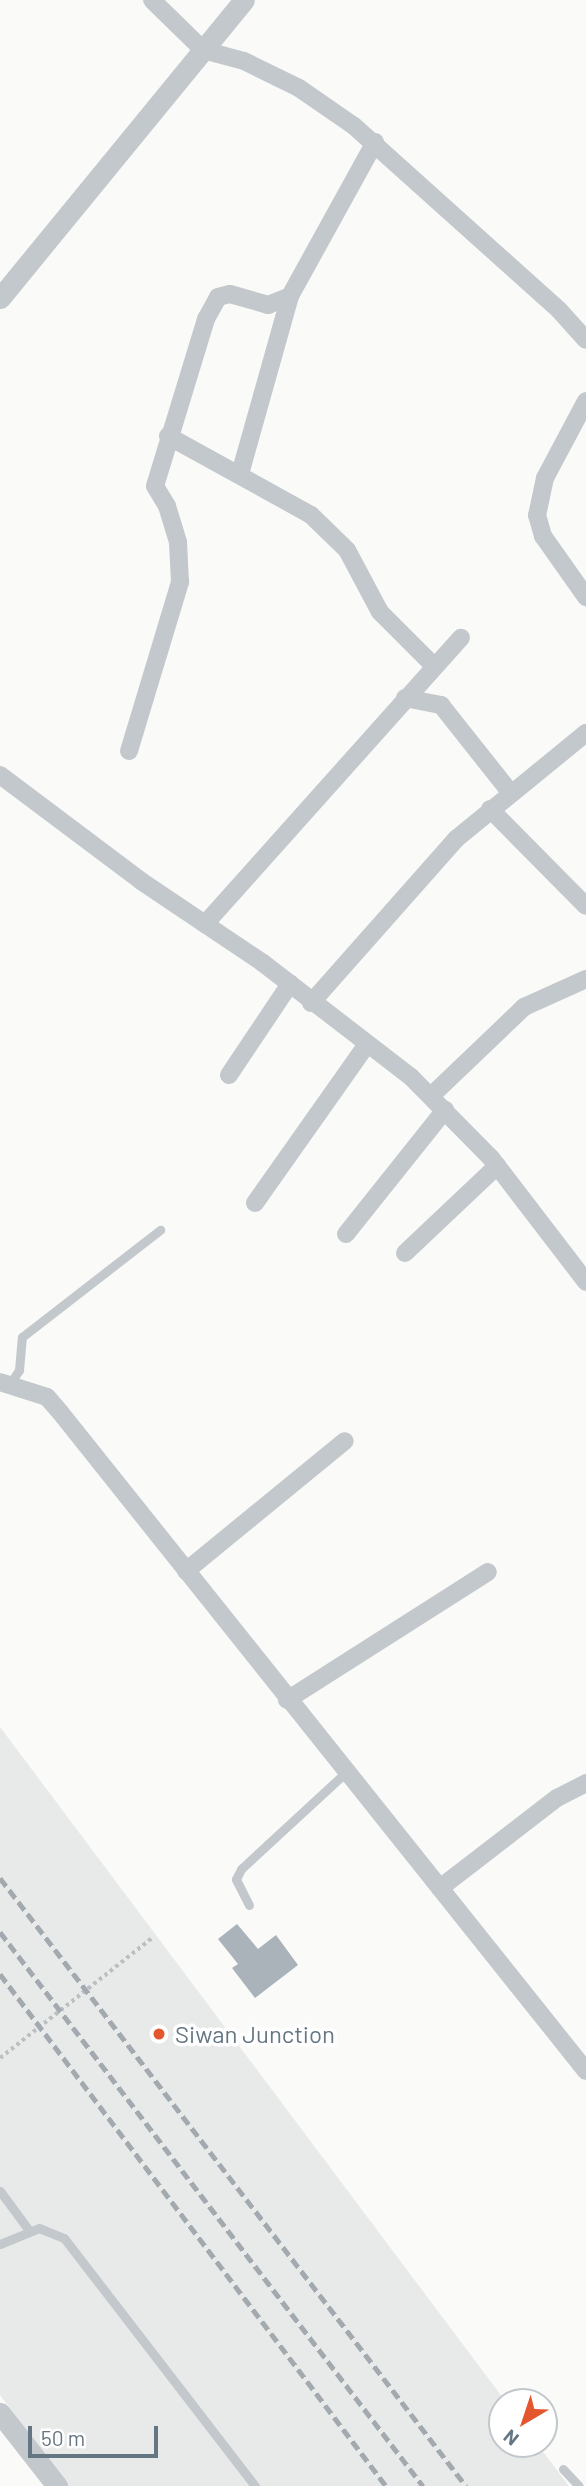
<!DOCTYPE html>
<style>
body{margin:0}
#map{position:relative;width:586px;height:2486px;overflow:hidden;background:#fafaf8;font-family:Barlow,sans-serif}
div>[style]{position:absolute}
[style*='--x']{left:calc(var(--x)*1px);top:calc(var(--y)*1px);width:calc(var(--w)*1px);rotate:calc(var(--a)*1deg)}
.built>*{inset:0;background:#e8e9e9}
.building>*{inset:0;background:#aab3b9}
.path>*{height:3.5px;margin-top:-1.75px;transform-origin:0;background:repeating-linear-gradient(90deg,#bbbfc2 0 3.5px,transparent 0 7px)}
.service>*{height:9px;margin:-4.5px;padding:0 4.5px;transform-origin:4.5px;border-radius:4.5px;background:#c3c8cc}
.minor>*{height:18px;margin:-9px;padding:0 9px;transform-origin:9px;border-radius:9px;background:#c3c8cc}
.tertiary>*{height:21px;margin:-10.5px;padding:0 10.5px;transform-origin:10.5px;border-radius:10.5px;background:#c3c8cc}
.rail>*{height:5px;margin-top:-2.5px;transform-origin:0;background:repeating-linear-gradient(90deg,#a2aab0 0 10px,transparent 0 15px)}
.dots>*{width:19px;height:19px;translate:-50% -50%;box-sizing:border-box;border:4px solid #fff;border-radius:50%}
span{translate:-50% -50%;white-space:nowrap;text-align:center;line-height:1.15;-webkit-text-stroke:7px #fff;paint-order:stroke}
.poi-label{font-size:24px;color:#657683}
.left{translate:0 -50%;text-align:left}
.north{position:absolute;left:488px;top:2388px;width:70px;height:70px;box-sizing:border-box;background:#fff;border:2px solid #c1c8cd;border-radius:50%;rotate:219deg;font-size:19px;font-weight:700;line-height:28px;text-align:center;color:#657683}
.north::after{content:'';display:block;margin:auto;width:24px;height:32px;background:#e4572e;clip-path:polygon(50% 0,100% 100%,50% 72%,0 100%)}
.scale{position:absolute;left:28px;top:2426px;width:130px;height:32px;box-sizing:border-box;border:4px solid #657683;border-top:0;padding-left:9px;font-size:21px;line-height:24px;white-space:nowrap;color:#657683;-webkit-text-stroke:5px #fff;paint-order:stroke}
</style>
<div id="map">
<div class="built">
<div style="clip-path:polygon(0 1727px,506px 2402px,502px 2402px,502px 2444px,537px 2444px,569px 2486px,68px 2486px,0 2395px)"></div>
</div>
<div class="building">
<div style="clip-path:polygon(237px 1924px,258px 1949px,276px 1935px,298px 1965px,255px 1998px,232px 1968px,238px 1964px,218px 1939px)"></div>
</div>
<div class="path">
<div style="--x:0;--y:2058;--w:195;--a:-38.3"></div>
</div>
<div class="service">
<div style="--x:9;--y:1385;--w:18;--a:-56"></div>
<div style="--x:19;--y:1370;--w:33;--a:-85"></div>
<div style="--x:22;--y:1337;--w:175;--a:-37.8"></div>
<div style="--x:249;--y:1905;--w:29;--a:-117"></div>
<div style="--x:236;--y:1879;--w:11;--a:-63"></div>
<div style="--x:241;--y:1869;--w:143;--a:-42.7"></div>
<div style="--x:0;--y:2191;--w:47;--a:53.6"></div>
<div style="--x:0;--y:2244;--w:42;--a:-22.3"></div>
<div style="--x:39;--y:2228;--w:27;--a:22"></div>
<div style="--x:64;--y:2238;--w:313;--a:52.4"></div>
<div style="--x:563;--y:2469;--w:23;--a:47"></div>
</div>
<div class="minor">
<div style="--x:152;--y:0;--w:71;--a:44.4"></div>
<div style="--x:203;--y:50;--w:42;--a:15"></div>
<div style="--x:244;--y:61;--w:61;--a:26.1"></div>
<div style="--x:299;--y:88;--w:67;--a:34.6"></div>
<div style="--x:354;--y:126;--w:275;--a:41.9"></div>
<div style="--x:559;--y:310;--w:40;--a:48"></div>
<div style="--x:586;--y:401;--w:87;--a:118"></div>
<div style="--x:545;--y:478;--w:38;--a:102"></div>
<div style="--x:537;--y:515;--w:22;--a:74"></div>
<div style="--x:543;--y:536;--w:75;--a:54.8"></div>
<div style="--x:168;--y:436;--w:163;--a:28.9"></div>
<div style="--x:311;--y:515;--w:50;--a:44.2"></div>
<div style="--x:347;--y:550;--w:70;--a:62"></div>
<div style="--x:380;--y:612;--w:76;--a:45"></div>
<div style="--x:240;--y:474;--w:185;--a:-74.3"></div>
<div style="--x:405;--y:698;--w:37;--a:11"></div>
<div style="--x:441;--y:705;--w:111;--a:51.6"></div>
<div style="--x:129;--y:751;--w:177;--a:-73.2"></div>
<div style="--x:180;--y:582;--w:40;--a:-92.9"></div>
<div style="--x:178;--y:542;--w:38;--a:-107"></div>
<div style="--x:167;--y:506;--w:23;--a:-121"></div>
<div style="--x:155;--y:486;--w:175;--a:-73"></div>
<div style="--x:206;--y:319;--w:25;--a:-61"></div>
<div style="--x:218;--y:297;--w:12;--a:-14"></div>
<div style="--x:230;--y:294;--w:40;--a:16"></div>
<div style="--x:268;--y:305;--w:24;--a:-22"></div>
<div style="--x:290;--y:296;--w:176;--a:-61.1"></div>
<div style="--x:0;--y:775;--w:176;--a:36.9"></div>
<div style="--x:141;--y:881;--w:147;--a:33.9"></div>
<div style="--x:263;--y:963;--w:187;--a:37.6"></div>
<div style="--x:411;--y:1077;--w:114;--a:45.4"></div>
<div style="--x:491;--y:1158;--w:156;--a:52.5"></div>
<div style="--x:490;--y:809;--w:136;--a:45.3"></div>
<div style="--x:205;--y:924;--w:384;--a:-48.2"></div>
<div style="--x:311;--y:1003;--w:219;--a:-48.5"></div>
<div style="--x:456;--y:839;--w:168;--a:-39.2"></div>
<div style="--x:229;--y:1075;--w:110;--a:-56.2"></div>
<div style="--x:431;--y:1096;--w:129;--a:-43.7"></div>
<div style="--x:524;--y:1007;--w:68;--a:-24.3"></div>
<div style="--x:255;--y:1203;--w:194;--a:-54.8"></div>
<div style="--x:346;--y:1234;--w:159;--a:-51.4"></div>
<div style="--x:405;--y:1253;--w:127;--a:-43.4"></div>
<div style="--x:0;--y:1382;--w:49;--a:17.7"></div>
<div style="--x:47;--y:1397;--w:20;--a:49"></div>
<div style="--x:60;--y:1412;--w:843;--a:51.4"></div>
<div style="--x:186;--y:1571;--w:205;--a:-39.3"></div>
<div style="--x:287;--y:1700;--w:238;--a:-32.5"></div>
<div style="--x:440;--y:1888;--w:148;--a:-37.6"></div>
<div style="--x:557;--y:1798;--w:33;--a:-27"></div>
</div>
<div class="tertiary">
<div style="--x:0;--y:298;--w:385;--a:-50.7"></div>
<div style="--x:0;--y:2413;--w:93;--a:52"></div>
</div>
<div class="rail">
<div style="--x:0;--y:1878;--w:766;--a:52.53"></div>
<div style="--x:0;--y:1932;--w:697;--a:52.64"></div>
<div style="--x:0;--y:1974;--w:641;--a:52.99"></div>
</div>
<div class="dots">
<div style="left:159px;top:2034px;background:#e4572e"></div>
</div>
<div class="poi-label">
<span class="left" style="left:175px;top:2034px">Siwan Junction</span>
</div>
<div class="north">N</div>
<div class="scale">50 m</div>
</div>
